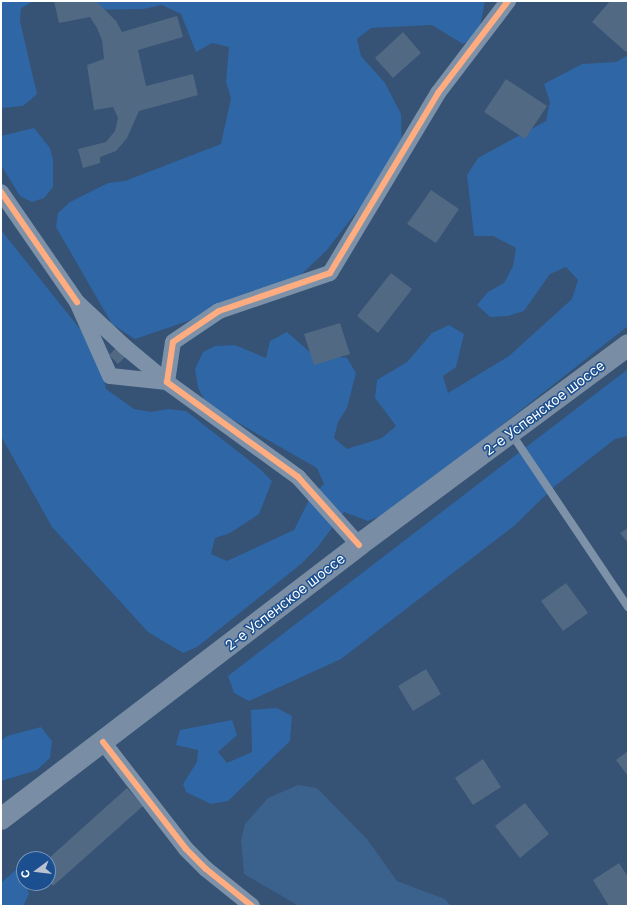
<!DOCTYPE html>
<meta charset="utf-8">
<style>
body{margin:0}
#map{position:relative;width:629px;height:907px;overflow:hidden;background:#365274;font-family:Inter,sans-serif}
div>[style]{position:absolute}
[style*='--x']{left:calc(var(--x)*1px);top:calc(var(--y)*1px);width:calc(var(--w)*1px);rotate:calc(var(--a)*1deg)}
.green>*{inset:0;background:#2f66a5}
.water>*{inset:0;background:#3b618d}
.building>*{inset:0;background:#526984}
.service>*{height:8px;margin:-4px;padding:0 4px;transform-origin:4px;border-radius:4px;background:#7d92a8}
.minor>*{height:16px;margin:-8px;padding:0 8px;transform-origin:8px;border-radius:8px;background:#7d92a8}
.secondary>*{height:22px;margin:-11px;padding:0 11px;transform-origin:11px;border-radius:11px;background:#798da4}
.cycleway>*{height:6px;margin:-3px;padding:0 3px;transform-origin:3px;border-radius:3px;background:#ffac80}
span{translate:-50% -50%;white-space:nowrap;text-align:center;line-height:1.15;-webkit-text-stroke:3px #1b4f8f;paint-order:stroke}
.street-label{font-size:14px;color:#fff}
.frame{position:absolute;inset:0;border:2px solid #fff;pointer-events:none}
.north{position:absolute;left:16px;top:851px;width:40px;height:40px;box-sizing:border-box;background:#1b4f8f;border:1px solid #7695bc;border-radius:50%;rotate:255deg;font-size:11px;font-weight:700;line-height:16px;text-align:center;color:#fff}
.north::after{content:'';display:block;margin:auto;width:14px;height:18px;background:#b9c2ce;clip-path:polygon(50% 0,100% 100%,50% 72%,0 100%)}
</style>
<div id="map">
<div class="green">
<div style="clip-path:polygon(1px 1px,34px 1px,21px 8px,20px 21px,37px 94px,23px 106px,1px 108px)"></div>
<div style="clip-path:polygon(79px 1px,485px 1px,478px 36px,463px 44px,432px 25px,371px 28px,357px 39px,361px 56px,385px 83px,401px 114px,402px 154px,326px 251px,288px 287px,135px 339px,112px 324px,56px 227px,58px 213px,70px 202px,108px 183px,125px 181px,221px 144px,231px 98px,226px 82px,229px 47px,212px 43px,196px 52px,181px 14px,162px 5px,144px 9px,80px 10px)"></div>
<div style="clip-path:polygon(628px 55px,628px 326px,391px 512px,368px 521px,344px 512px,317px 548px,301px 564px,197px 647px,183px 653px,148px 632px,52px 527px,1px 436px,1px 230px,100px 354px,106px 389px,134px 409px,151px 412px,168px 409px,186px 411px,260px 469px,272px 481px,259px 514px,230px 533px,215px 538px,211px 554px,227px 561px,294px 530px,310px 498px,324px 484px,317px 468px,207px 405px,198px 388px,195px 369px,203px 352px,215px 346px,235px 345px,266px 358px,270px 341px,287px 332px,312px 354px,347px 358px,356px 373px,347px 408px,338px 422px,334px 438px,347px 449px,382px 438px,396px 426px,375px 398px,377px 380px,407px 362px,432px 333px,449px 325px,464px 334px,456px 367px,443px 376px,448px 393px,509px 356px,572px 299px,578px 280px,566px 267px,550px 274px,524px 311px,508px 316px,490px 317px,477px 305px,488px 292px,504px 283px,513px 266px,516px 248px,493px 236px,474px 236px,467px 175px,478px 158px,546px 121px,550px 102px,544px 84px,582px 64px,616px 62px)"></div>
<div style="clip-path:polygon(34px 128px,50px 148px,53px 160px,53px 187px,44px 198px,32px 202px,20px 196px,1px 165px,1px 136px)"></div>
<div style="clip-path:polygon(628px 369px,628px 436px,615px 439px,555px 486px,514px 526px,341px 659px,249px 701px,234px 693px,228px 676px)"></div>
<div style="clip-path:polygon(277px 708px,292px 716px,290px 741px,228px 801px,211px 804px,186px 792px,183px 784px,197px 762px,198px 750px,176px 745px,180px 730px,232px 720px,237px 735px,218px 752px,227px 763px,252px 752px,251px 710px)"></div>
<div style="clip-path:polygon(41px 727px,52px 741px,50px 758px,37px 770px,1px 781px,1px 741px,7px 736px)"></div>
<div style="clip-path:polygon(20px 866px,29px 894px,23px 906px,1px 906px,1px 883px)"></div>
</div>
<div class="water">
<div style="clip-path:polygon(298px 785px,317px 788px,367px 839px,397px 881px,445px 899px,451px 906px,299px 906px,244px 874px,241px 840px,245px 824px,268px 798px)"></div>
</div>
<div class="building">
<div style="clip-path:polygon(54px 1px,96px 1px,116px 21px,122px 32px,177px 16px,183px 37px,138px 50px,146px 86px,193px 74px,198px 95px,139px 111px,127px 138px,116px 151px,100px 157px,100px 163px,83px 168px,78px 149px,106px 142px,115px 131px,118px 118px,113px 107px,94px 110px,87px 65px,104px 59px,102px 40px,97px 28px,90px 17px,59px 23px)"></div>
<div style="clip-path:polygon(610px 1px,628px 1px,628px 50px,626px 52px,592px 22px)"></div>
<div style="clip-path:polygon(403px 32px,421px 53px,393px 78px,375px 58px)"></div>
<div style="clip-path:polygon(506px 79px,547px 106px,525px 139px,484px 112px)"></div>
<div style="clip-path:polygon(431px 190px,459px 209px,436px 243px,407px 224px)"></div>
<div style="clip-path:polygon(391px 273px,412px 289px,378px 333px,357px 316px)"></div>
<div style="clip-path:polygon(340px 323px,350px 354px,314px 365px,304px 334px)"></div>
<div style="clip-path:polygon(117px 347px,126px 356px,118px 364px,109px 355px)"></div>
<div style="clip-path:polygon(628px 528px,628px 543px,620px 533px)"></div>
<div style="clip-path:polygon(566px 583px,588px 613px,563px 631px,541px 601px)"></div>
<div style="clip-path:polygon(426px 669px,441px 694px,413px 711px,398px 686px)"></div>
<div style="clip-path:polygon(628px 751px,628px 776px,616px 760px)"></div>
<div style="clip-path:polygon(483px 759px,501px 787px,473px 805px,455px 778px)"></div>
<div style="clip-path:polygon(127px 788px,143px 806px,53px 886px,48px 880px,48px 859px)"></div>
<div style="clip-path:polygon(525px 803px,549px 834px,520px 858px,495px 826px)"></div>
<div style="clip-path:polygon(619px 863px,628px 877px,628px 906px,609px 906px,593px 880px)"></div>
</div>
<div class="service">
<div style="--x:511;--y:433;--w:210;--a:56.1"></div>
</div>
<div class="minor">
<div style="--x:1;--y:192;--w:134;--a:55.4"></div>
<div style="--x:77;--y:302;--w:66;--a:43.2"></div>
<div style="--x:125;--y:347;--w:55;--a:39.8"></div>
<div style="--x:167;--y:382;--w:57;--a:-174"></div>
<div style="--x:110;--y:376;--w:81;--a:-114"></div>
<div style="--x:359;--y:545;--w:91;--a:-131.9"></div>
<div style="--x:298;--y:477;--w:162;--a:-144.1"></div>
<div style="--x:167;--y:382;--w:40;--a:-81.5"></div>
<div style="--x:173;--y:342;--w:55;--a:-34"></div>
<div style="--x:219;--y:311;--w:117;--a:-18.9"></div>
<div style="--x:330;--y:273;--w:210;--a:-59"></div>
<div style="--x:438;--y:93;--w:116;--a:-52.7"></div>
<div style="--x:103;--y:742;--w:135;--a:52.2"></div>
<div style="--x:186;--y:849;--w:28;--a:45"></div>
<div style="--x:206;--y:869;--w:59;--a:38.8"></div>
</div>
<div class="secondary">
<div style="--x:1;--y:819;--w:451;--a:-37.4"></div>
<div style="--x:359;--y:545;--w:335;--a:-36.6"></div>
</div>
<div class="cycleway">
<div style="--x:1;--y:192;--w:134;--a:55.4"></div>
<div style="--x:359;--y:545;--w:91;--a:-131.9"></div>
<div style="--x:298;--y:477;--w:162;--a:-144.1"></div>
<div style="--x:167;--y:382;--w:40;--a:-81.5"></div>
<div style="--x:173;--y:342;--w:55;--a:-34"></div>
<div style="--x:219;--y:311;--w:117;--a:-18.9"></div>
<div style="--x:330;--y:273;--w:210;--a:-59"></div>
<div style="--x:438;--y:93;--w:116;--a:-52.7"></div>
<div style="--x:103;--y:742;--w:135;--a:52.2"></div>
<div style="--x:186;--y:849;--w:28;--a:45"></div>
<div style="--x:206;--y:869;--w:59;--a:38.8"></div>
</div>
<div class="street-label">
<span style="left:544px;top:408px;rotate:-37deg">2-е Успенское шоссе</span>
<span style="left:285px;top:602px;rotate:-38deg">2-е Успенское шоссе</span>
</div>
<div class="frame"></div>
<div class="north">С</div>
</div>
